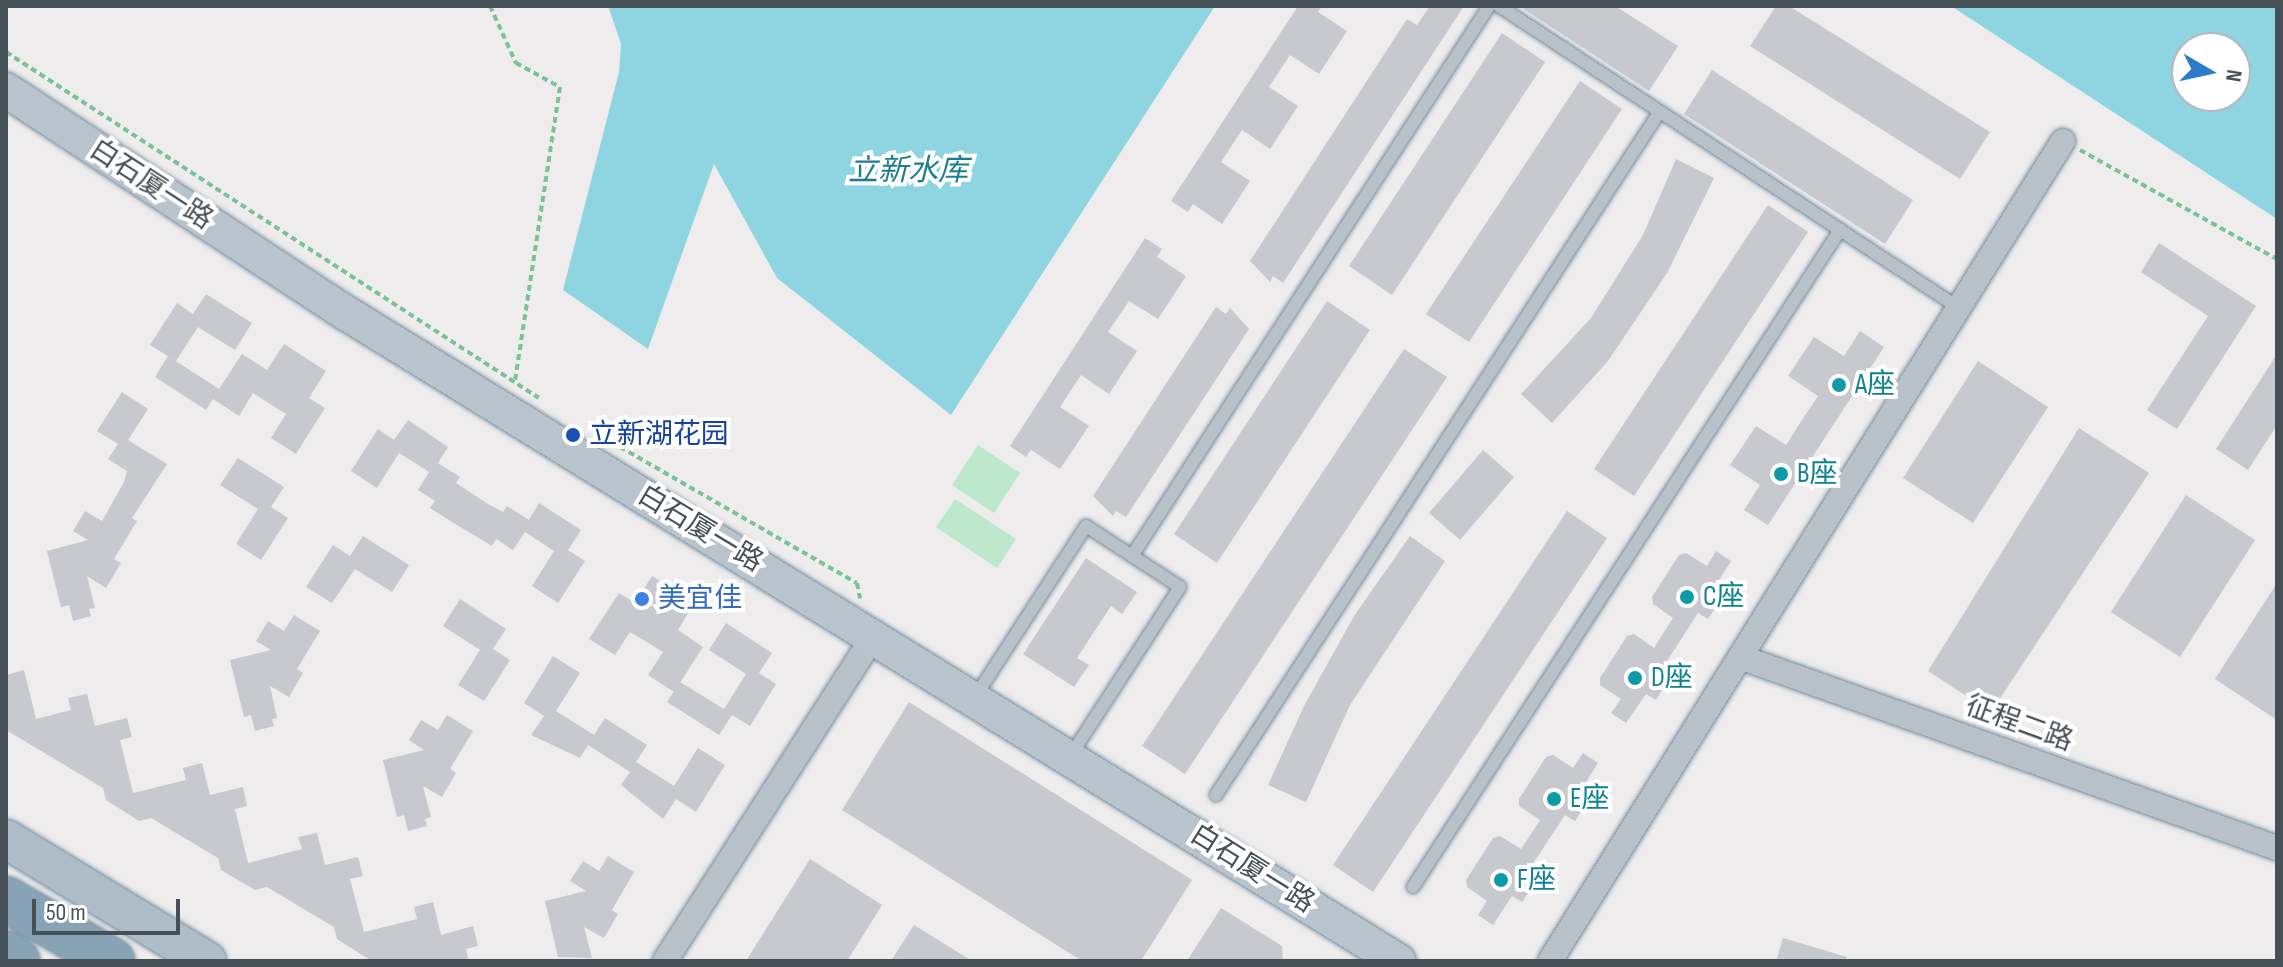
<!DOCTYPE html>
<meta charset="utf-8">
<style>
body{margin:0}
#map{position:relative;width:2283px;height:967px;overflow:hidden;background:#eeecec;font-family:"Sofia Sans Condensed","Noto Sans SC",sans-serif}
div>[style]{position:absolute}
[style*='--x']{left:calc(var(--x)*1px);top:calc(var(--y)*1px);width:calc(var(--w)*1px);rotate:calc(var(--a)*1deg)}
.green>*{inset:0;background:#bee8cb}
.water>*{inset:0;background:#8fd5e1}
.building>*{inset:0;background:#c7c9ce}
.path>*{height:4px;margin-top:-2px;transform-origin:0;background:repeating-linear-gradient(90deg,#7ac299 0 6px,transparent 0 10px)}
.roads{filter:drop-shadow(0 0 2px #748da1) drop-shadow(0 0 2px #748da1)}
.lane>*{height:12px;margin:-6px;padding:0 6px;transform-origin:6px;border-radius:6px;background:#b8c1c7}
.street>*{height:24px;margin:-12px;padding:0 12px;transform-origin:12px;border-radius:12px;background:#b8c1c7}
.secondary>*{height:34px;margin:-17px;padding:0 17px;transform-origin:17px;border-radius:17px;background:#b9c3cc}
.primary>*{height:38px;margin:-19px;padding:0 19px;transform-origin:19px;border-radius:19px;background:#aebdc8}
.highway>*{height:44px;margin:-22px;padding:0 22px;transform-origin:22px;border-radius:22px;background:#88a2b6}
.dots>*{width:22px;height:22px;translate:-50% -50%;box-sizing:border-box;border:4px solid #fff;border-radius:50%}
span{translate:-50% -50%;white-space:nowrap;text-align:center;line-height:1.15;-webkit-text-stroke:8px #fff;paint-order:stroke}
.street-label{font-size:28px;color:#465057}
.culture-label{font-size:28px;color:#0d838f}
.left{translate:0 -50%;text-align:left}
.transit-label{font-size:28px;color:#164399}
.shop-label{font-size:28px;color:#366cbe}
.water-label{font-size:30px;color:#1a7e8d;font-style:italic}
.frame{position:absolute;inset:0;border:8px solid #465057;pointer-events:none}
.north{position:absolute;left:2171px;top:32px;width:80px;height:80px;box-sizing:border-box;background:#fff;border:2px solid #b5b9bc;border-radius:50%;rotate:99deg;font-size:22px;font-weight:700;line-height:32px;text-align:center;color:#465057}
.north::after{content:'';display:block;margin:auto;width:28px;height:36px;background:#2c7bc8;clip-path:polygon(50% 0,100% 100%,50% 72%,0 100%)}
.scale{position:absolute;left:32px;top:899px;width:148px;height:36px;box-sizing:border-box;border:4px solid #465057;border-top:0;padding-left:10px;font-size:24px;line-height:28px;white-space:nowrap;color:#465057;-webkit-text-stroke:6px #fff;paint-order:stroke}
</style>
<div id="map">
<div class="green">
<div style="clip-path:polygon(978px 445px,1020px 473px,994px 513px,952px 485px)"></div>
<div style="clip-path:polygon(955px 499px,1016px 539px,997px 568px,936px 527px)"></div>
</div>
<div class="water">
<div style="clip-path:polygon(608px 6px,1215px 6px,951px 415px,777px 278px,714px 164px,648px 349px,563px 290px,619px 72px,621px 44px)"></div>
<div style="clip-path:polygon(evenodd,1951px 6px,2277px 6px,2277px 219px,1951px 6px,2187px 48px,2235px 48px,2235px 96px,2187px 96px,2187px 48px)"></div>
</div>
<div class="building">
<div style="clip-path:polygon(1298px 6px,1322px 6px,1318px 12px,1347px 31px,1319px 74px,1290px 55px,1269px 87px,1298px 106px,1270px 149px,1242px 130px,1221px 162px,1250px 181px,1222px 224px,1193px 204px,1188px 212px,1171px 201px)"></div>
<div style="clip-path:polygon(1430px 6px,1464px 6px,1283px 283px,1273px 276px,1270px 282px,1250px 261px,1407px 19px,1417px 25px)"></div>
<div style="clip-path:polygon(1519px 6px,1615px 6px,1678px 46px,1649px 91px)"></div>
<div style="clip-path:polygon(1776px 6px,1789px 6px,1990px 132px,1960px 179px,1750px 46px)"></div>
<div style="clip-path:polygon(1502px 33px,1545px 62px,1392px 295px,1349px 266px)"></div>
<div style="clip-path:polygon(1712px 70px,1913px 200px,1885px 244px,1684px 114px)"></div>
<div style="clip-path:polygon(1580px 81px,1622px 109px,1469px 342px,1426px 314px)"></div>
<div style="clip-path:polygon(1676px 159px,1714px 178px,1667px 273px,1608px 361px,1552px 423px,1521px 394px,1591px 318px,1643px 235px)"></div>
<div style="clip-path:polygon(1768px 205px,1808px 232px,1634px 496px,1594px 469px)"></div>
<div style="clip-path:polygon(1145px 238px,1162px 249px,1157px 257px,1186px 276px,1158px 319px,1129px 301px,1108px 332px,1137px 351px,1109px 394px,1081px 375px,1060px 407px,1089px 426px,1060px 469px,1031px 450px,1026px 457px,1010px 446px)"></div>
<div style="clip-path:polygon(2159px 243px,2256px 306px,2177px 429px,2147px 410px,2208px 316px,2141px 272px)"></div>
<div style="clip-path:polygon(206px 294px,252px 323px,235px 350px,198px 327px,176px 361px,150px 345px,177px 303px,193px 314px)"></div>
<div style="clip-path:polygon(1327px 301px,1370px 330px,1217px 563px,1174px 534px)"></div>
<div style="clip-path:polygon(1216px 307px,1226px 314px,1230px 308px,1249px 329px,1126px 517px,1116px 511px,1113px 516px,1093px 496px)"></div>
<div style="clip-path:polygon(1860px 331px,1884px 347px,1768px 525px,1744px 510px,1760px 485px,1730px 465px,1756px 426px,1786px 445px,1802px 420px,1818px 396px,1788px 376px,1814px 337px,1844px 356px)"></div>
<div style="clip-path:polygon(284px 344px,326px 371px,309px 398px,325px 408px,296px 454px,271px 438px,286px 414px,253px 393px,239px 416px,213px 399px,206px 410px,155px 377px,168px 356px,219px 389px,242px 354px,267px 370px)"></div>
<div style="clip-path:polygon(1404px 349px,1447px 377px,1185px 774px,1142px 746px)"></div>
<div style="clip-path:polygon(2277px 354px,2277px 425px,2248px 470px,2216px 449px)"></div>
<div style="clip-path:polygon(1978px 361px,2048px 407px,1973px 523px,1903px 478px)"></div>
<div style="clip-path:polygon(122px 392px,148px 409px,128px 440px,167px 464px,132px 518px,137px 521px,114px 559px,121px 563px,106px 588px,87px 576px,95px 608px,89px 609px,91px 616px,73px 621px,69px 605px,61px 607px,47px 551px,88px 540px,73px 531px,85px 511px,102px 521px,124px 482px,127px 471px,108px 459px,118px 444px,97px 431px)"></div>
<div style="clip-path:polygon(408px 420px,448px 447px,438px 463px,460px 477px,456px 483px,488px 504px,503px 512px,507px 506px,529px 520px,539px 503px,581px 530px,568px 550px,585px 561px,558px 603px,532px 586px,554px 551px,525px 532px,513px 550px,496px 539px,492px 546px,452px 522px,430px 508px,435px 501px,418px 490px,429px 472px,399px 453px,377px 488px,351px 471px,378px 429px,394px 440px)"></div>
<div style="clip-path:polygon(2079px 428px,2149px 473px,1991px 712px,1928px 671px)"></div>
<div style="clip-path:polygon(1483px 450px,1514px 477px,1460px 540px,1429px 513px)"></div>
<div style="clip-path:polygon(238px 458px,284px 487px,271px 507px,288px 518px,261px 560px,236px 544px,258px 509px,220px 485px)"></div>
<div style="clip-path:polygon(2186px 495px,2255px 540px,2180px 657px,2111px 612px)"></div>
<div style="clip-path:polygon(1567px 511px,1607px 538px,1373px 892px,1333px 865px)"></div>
<div style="clip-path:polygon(363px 536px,409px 565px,392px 592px,355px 569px,332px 603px,306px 587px,333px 545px,350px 556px)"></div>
<div style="clip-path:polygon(1410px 536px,1445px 561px,1350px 705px,1306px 802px,1268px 785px,1304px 706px,1354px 616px)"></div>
<div style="clip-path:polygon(1716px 551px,1731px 561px,1712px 591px,1722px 598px,1708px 619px,1698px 613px,1660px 672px,1669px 679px,1656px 700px,1646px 694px,1626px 723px,1611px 713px,1621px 699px,1600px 685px,1600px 678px,1627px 636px,1634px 634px,1654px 648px,1664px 632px,1673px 618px,1653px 604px,1652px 597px,1679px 555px,1686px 553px,1707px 566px)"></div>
<div style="clip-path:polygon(1086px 558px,1137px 592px,1122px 614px,1111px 606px,1077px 658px,1089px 665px,1074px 687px,1023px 654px)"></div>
<div style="clip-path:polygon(652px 576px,694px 603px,678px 630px,703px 647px,674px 692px,648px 675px,663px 652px,630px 632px,615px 655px,589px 639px,619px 593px,635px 603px)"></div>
<div style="clip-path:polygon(2277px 583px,2277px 720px,2215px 679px)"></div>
<div style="clip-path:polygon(460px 599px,506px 629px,493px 649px,510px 660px,484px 701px,458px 685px,480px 650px,443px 626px)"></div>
<div style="clip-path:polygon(294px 615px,320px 631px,297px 669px,303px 673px,289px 697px,270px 686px,277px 718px,272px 719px,274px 726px,255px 731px,251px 715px,244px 717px,230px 660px,271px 650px,256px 641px,268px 621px,284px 631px)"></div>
<div style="clip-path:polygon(726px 623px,772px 653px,759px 673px,776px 684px,750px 726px,732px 715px,719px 735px,667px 702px,680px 682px,724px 709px,746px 674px,709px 650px)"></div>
<div style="clip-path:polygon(553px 656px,580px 673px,556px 711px,594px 735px,605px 718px,647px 745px,636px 762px,674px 786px,698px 748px,725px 765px,696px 812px,676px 799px,663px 819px,621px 785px,630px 772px,588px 745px,580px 758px,531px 735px,544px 716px,524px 703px)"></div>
<div style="clip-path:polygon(24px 670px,36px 719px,71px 710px,68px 698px,87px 694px,95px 726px,127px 718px,132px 737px,120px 740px,133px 793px,186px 780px,183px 768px,202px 763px,210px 795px,243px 787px,247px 806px,235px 809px,248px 863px,302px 849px,298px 837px,317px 833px,325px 865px,358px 857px,363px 876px,350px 879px,364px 932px,417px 919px,414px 907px,433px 902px,441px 935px,473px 926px,478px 946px,466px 949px,469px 961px,370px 960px,337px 939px,334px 927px,267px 887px,255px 890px,221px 870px,218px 858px,151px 818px,139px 821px,106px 800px,103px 788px,6px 730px,6px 675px)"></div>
<div style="clip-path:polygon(909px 702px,1192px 880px,1141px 961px,1082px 961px,842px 810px)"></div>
<div style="clip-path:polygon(447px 715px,473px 731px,450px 769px,456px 773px,442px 797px,423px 786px,431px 817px,425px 819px,427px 826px,408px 831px,404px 815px,397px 817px,383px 760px,424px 750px,409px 740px,421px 720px,438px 730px)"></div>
<div style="clip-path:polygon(1583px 753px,1598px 763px,1579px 793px,1589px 800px,1575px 821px,1565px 815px,1526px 874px,1536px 881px,1522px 902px,1512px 896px,1493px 925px,1478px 915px,1487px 901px,1467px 887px,1466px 880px,1493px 838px,1500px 836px,1521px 849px,1540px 820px,1519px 806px,1519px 799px,1546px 757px,1553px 755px,1573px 768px)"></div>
<div style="clip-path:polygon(608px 856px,634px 872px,612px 910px,618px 914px,604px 938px,584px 927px,592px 958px,558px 957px,545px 901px,586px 891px,570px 881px,583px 861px,599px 871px)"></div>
<div style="clip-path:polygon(810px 859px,882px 905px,847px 961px,746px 961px)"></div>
<div style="clip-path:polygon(1221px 908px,1282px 946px,1283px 961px,1187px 961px)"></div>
<div style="clip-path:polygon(914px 925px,972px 961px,891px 961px)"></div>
<div style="clip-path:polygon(1783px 938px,1847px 957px,1846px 961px,1776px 961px)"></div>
</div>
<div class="path">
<div style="--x:490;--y:6;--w:63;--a:65.5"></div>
<div style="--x:516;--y:63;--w:50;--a:28.6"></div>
<div style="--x:560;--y:87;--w:298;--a:98.7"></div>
<div style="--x:6;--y:52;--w:635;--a:32.99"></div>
<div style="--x:2080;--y:150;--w:225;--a:29"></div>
<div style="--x:594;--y:432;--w:303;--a:29.9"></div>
<div style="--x:857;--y:583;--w:16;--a:79"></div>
</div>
<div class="roads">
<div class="lane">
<div style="--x:1499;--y:6;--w:550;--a:33.29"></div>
<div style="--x:1132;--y:556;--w:656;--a:-57.01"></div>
<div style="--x:975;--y:697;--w:204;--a:-57"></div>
<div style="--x:1086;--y:526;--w:112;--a:33"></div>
<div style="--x:1180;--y:587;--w:200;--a:123"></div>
<div style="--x:1216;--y:795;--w:815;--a:-57.01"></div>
<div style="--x:1413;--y:887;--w:784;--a:-56.98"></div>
</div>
<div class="street">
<div style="--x:1740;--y:657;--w:570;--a:19.58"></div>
<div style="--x:665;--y:961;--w:387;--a:-57.3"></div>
<div style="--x:1550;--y:961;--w:967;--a:-57.97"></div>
</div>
<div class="secondary">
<div style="--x:6;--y:90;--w:407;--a:33.3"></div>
<div style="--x:346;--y:313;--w:1236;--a:31.63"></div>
</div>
<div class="primary">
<div style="--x:6;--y:839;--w:235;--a:31.3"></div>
</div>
<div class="highway">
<div style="--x:6;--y:899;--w:123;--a:30.3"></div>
<div style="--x:6;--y:954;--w:13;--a:32"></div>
</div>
</div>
<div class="dots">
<div style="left:1839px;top:385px;background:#0f9aa8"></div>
<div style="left:573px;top:435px;background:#1a4fb4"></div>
<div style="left:1781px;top:474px;background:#0f9aa8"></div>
<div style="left:1687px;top:597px;background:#0f9aa8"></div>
<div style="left:642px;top:599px;background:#3f7fe0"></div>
<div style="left:1635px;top:678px;background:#0f9aa8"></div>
<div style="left:1554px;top:799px;background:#0f9aa8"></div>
<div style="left:1501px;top:880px;background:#0f9aa8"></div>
</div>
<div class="street-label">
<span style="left:151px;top:185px;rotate:33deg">白石厦一路</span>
<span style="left:700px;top:529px;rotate:31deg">白石厦一路</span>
<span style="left:2019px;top:724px;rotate:20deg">征程二路</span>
<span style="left:1252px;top:869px;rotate:32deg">白石厦一路</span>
</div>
<div class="culture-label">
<span class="left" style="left:1855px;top:385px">A座</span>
<span class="left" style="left:1797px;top:474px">B座</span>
<span class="left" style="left:1703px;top:597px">C座</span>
<span class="left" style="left:1651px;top:678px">D座</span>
<span class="left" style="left:1570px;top:799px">E座</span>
<span class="left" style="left:1517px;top:880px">F座</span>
</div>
<div class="transit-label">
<span class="left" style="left:589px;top:435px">立新湖花园</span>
</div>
<div class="shop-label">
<span class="left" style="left:658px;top:599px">美宜佳</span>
</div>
<div class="water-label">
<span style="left:908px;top:171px">立新水库</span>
</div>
<div class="frame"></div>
<div class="north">N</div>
<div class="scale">50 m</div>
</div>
